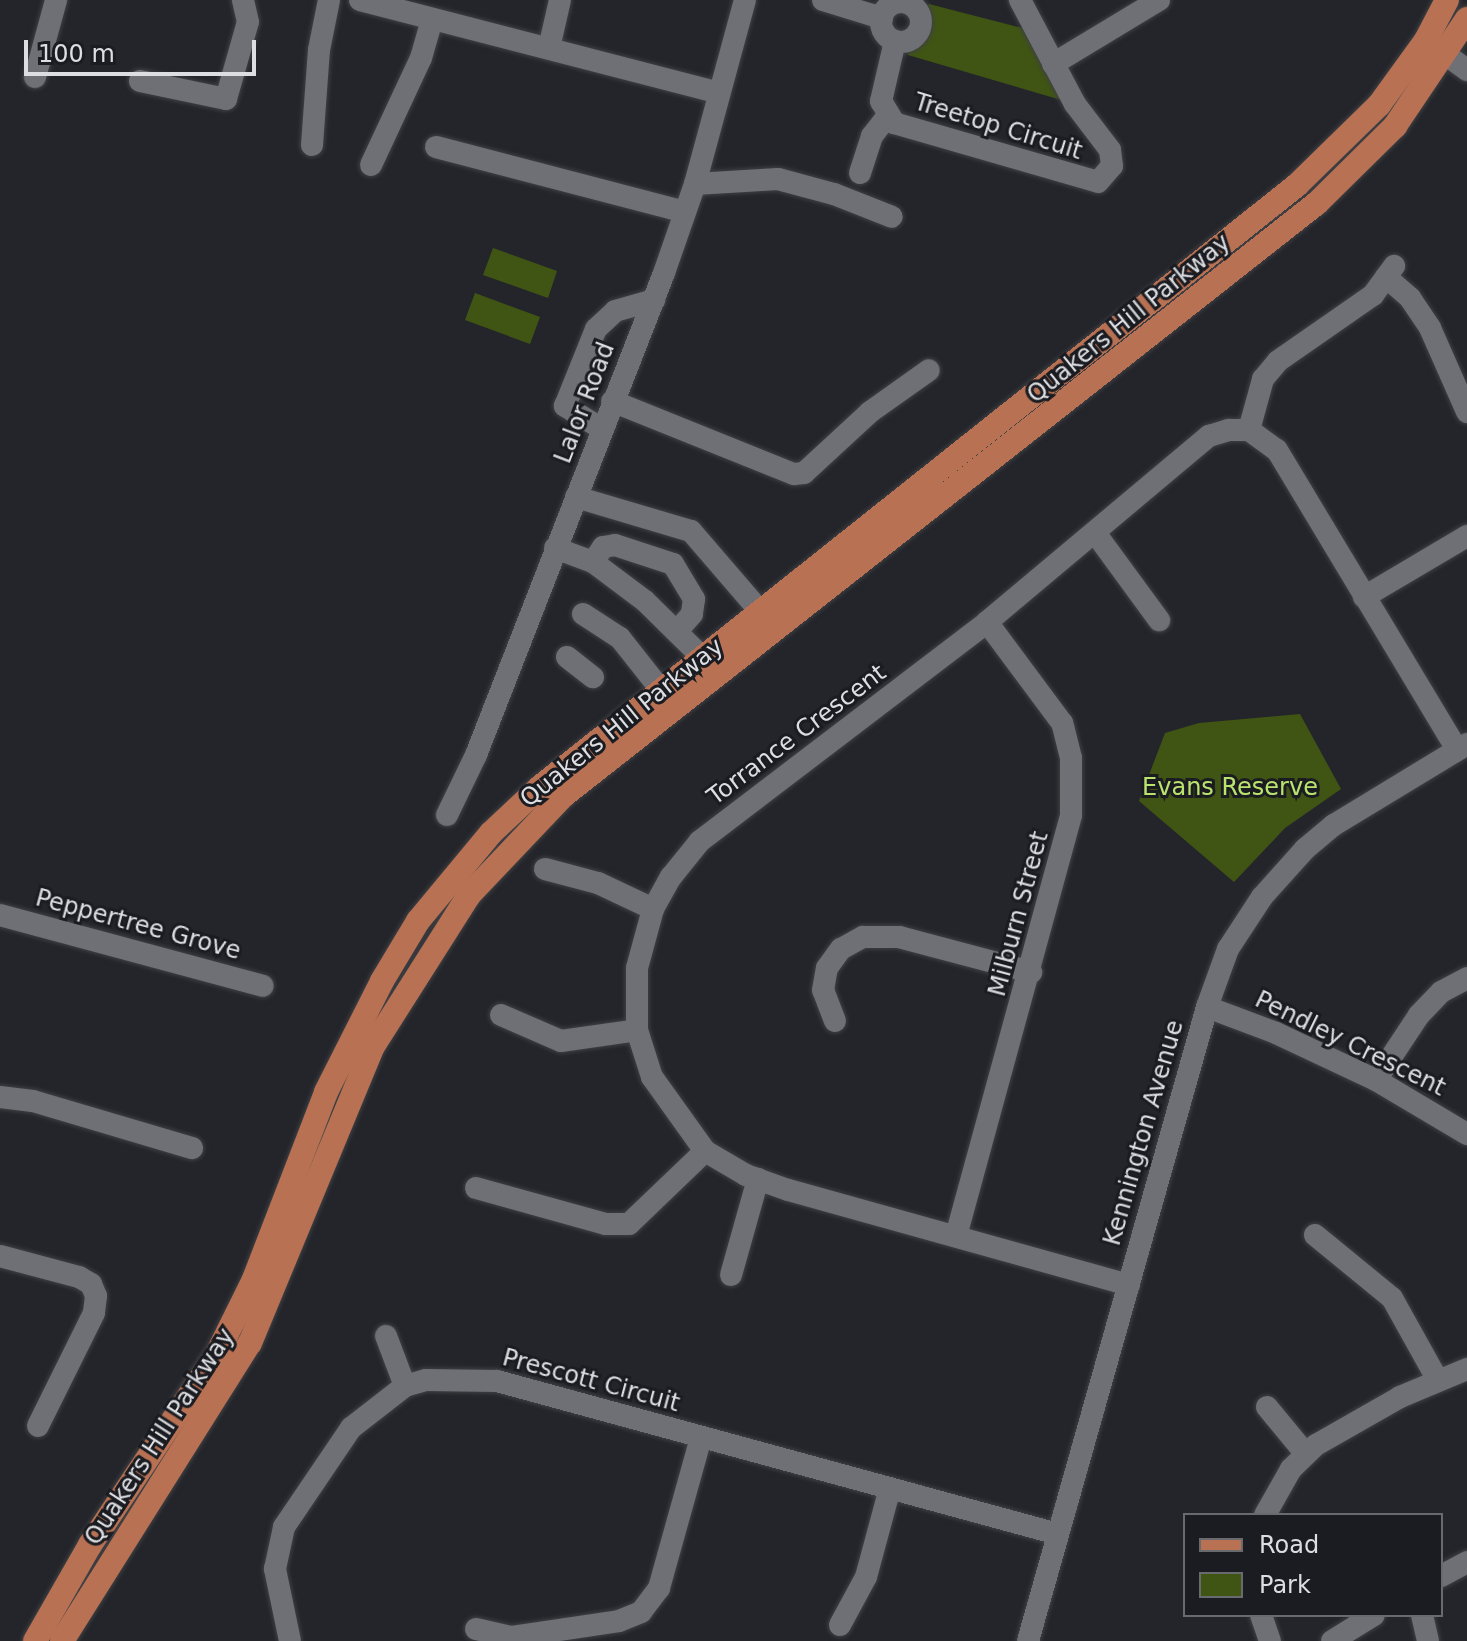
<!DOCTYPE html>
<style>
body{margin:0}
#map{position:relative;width:1467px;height:1641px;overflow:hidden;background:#24252a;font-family:"DejaVu Sans",sans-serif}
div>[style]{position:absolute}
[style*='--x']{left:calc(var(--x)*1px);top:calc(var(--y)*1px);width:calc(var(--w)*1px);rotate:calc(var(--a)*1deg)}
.green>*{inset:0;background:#405513}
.roads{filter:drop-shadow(0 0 2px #3f4044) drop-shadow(0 0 2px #3f4044)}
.minor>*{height:22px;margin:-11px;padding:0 11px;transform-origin:11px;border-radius:11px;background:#6e7076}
.minor>.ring{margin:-11px;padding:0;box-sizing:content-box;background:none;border:22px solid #6e7076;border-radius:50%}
.major>*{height:24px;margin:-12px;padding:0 12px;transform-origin:12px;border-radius:12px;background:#b87153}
span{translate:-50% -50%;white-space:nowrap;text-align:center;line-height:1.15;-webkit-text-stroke:6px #1a1c21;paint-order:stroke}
.street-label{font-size:24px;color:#dddee1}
.park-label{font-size:24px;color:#bae36e}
.legend{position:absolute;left:1183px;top:1513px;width:260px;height:104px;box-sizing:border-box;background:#1a1c21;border:2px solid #686a6e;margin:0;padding:10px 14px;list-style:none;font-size:24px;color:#dddee1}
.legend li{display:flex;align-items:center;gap:16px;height:40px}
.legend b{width:40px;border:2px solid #686a6e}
.scale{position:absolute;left:24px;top:40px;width:232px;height:36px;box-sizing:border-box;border:4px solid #dddee1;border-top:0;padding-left:10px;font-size:24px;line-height:28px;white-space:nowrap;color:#dddee1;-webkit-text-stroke:6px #1a1c21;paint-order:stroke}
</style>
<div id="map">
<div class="green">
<div style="clip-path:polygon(929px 4px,1034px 31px,1075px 104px,908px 55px,908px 41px,921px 26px,919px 13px)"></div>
<div style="clip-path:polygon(493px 248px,557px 271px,548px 298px,483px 275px)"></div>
<div style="clip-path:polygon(475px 293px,540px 317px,530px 344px,465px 320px)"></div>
<div style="clip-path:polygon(1300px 714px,1341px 789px,1285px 828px,1234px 882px,1139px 801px,1165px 733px,1199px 723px)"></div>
</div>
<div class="roads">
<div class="minor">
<div style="--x:360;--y:0;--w:371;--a:14.5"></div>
<div style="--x:823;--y:0;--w:62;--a:17"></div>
<div class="ring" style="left:881px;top:2px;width:18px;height:18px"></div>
<div style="--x:895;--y:41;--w:62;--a:103.1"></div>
<div style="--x:881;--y:101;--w:26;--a:59"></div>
<div style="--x:894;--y:123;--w:212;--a:16.1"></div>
<div style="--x:1098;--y:182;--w:21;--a:-49"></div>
<div style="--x:1112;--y:166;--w:16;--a:-97"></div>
<div style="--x:1110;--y:150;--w:58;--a:-127.3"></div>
<div style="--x:1075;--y:104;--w:118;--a:-117.9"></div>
<div style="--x:1430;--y:43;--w:46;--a:36.1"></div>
<div style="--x:549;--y:48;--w:49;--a:-77.1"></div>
<div style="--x:1053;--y:64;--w:124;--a:-31.1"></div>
<div style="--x:35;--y:77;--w:80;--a:-74.7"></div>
<div style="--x:140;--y:81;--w:88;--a:11.8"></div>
<div style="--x:226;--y:99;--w:80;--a:-74.1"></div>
<div style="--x:248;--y:22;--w:23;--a:-103"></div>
<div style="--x:312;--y:145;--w:95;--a:-85.8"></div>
<div style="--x:319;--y:50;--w:51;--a:-78.7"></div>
<div style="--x:436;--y:147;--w:257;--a:14.6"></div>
<div style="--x:371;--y:165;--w:118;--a:-65"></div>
<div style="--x:421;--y:58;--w:40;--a:-74"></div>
<div style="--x:860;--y:173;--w:39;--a:-72"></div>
<div style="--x:872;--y:136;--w:24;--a:-52"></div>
<div style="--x:695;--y:184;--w:83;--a:-3.4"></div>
<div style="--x:778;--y:179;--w:58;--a:15"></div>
<div style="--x:834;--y:194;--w:62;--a:21.6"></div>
<div style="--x:1386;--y:277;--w:32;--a:41"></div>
<div style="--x:1410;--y:298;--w:36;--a:56"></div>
<div style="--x:1430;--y:328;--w:92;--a:66.2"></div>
<div style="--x:612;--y:401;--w:196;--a:21.9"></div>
<div style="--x:794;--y:474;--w:10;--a:-6"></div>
<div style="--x:804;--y:473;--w:90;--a:-42.7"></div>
<div style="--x:870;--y:412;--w:72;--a:-35.4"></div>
<div style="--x:602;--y:429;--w:44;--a:-148.1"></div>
<div style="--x:565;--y:406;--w:83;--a:-68.1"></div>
<div style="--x:596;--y:329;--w:26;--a:-43"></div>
<div style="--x:615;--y:311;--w:41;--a:-15.8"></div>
<div style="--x:1249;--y:430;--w:53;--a:-74.6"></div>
<div style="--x:1263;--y:379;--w:23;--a:-50"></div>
<div style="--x:1278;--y:361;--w:116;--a:-34.8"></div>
<div style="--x:1373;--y:295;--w:36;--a:-54"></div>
<div style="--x:576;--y:497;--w:120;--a:16.5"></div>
<div style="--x:691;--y:531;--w:123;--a:49.3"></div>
<div style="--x:1096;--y:534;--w:107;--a:53.8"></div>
<div style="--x:555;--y:548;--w:40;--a:20.2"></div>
<div style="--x:593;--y:562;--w:65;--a:36.9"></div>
<div style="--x:645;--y:601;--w:80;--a:44.5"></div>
<div style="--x:593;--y:562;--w:18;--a:-56"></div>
<div style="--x:603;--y:547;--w:12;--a:-9"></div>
<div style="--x:615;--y:545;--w:61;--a:18.1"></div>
<div style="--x:673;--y:564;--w:41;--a:59"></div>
<div style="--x:694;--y:599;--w:15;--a:98"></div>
<div style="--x:692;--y:614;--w:21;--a:131"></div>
<div style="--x:1364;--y:597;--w:120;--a:-30.6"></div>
<div style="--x:583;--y:614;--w:44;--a:33"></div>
<div style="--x:620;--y:638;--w:66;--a:51.7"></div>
<div style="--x:567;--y:657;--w:33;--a:38"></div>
<div style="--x:447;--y:815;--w:67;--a:-64.2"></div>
<div style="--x:476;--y:755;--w:517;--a:-68.69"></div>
<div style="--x:664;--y:273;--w:94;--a:-70.8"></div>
<div style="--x:695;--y:184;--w:191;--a:-74.8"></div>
<div style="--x:545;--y:869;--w:55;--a:14.8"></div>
<div style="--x:598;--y:883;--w:61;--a:25.3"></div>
<div style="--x:0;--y:915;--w:272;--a:15.1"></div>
<div style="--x:1207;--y:1007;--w:74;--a:20.6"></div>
<div style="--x:1276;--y:1033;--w:110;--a:25.2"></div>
<div style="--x:1376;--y:1080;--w:106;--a:30.7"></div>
<div style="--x:501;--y:1015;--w:65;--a:23.4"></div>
<div style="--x:561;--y:1041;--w:77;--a:-8.2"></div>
<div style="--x:835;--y:1021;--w:33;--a:-111"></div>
<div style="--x:823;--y:990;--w:22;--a:-80"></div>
<div style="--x:827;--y:968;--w:24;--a:-54"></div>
<div style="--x:841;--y:949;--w:25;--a:-29"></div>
<div style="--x:863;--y:937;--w:36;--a:0"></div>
<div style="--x:899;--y:937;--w:137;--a:14.9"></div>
<div style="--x:1376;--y:1080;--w:78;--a:-56.5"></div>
<div style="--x:1419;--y:1015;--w:32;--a:-46"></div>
<div style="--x:1441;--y:992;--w:30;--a:-28"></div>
<div style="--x:0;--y:1097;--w:33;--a:7"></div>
<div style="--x:33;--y:1101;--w:166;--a:16.5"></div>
<div style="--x:476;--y:1188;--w:135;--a:15.5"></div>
<div style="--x:606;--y:1224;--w:23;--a:0"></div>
<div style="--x:629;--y:1224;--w:105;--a:-43.8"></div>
<div style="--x:1315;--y:1235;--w:99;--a:39.3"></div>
<div style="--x:1392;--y:1298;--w:93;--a:60.9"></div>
<div style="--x:956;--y:1236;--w:436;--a:-74.7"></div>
<div style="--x:1071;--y:815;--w:57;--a:-90"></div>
<div style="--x:1071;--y:758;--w:36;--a:-104"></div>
<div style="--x:1062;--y:723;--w:126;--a:-126.6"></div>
<div style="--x:0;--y:1256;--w:82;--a:14.9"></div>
<div style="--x:79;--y:1277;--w:14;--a:30"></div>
<div style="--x:91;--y:1284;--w:13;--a:67"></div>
<div style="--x:96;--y:1296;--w:17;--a:97"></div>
<div style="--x:94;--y:1313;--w:126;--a:116.4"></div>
<div style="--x:731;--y:1275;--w:100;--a:-74.3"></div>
<div style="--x:1129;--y:1285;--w:354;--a:-164.4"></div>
<div style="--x:788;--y:1190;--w:45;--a:-160.3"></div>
<div style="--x:746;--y:1175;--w:48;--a:-149.7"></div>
<div style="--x:705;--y:1151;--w:91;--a:-125.6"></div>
<div style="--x:652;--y:1077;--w:49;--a:-107.7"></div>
<div style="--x:637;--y:1030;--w:62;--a:-90"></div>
<div style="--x:637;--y:968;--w:61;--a:-74.8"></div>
<div style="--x:653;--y:909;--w:37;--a:-61"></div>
<div style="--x:671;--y:877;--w:46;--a:-51.1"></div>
<div style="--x:700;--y:841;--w:361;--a:-37.3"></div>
<div style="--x:987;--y:622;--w:290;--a:-40"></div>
<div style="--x:1209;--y:436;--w:21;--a:-17"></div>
<div style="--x:1229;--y:430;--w:20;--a:0"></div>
<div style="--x:1249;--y:430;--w:34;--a:36"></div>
<div style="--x:1277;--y:450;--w:350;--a:59"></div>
<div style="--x:386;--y:1336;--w:53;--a:69.2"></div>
<div style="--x:1267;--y:1407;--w:60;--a:50.4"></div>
<div style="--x:1265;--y:1515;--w:53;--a:-60.5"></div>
<div style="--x:1291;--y:1469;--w:35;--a:-44"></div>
<div style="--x:1316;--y:1445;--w:97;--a:-29.7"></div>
<div style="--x:1400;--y:1397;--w:73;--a:-22.7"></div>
<div style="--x:1441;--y:1576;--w:30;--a:-28"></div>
<div style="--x:1261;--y:1615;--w:28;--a:71"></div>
<div style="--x:1422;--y:1615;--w:27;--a:77"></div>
<div style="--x:840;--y:1625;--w:55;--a:-61.6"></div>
<div style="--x:866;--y:1577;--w:92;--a:-74.9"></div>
<div style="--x:476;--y:1629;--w:37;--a:13"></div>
<div style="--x:512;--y:1637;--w:108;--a:-8.5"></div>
<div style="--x:619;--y:1621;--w:24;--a:-22"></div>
<div style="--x:641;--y:1612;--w:30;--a:-53"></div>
<div style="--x:659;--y:1588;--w:156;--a:-74.4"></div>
<div style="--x:290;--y:1641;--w:74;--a:-101.8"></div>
<div style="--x:275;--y:1569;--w:43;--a:-77.9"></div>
<div style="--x:284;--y:1527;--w:120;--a:-55.9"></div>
<div style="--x:351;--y:1428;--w:68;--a:-37.9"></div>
<div style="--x:405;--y:1386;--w:22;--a:-16"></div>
<div style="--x:426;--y:1380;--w:71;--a:0.8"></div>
<div style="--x:497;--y:1381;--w:581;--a:15.26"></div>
<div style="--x:1028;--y:1641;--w:659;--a:-74.23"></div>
<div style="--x:1207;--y:1007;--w:62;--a:-70.1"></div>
<div style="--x:1228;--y:949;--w:62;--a:-56.8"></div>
<div style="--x:1262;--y:897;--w:64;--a:-48.1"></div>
<div style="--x:1305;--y:849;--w:38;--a:-40"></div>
<div style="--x:1334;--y:825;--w:156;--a:-31.3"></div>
<div style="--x:1332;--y:1641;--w:49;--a:-31.8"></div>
</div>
<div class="major">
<div style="--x:35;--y:1641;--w:111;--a:-60.2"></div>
<div style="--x:90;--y:1545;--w:229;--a:-56.4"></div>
<div style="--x:217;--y:1354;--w:84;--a:-63.7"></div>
<div style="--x:254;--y:1279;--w:200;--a:-68.9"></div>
<div style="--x:326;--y:1092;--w:124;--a:-63.2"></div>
<div style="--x:382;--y:981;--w:70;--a:-59"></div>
<div style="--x:418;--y:921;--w:114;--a:-50.3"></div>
<div style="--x:491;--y:833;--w:67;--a:-43.2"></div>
<div style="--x:540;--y:787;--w:967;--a:-38.49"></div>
<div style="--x:1297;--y:185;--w:115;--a:-44.3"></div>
<div style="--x:1379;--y:105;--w:80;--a:-54.1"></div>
<div style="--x:1426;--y:40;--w:45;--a:-62.3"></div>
<div style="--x:62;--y:1641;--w:352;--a:-57.8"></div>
<div style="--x:250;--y:1343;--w:319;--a:-67.5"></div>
<div style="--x:372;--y:1048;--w:181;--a:-57.6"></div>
<div style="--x:469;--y:895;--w:137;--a:-46.5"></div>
<div style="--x:563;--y:796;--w:959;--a:-38.18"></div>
<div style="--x:1317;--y:203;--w:110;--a:-44.6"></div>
<div style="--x:1395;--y:126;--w:129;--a:-56.1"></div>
</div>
</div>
<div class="street-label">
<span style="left:998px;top:127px;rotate:17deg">Treetop Circuit</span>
<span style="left:1129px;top:319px;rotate:-39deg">Quakers Hill Parkway</span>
<span style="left:585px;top:403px;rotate:-69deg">Lalor Road</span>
<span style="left:622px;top:723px;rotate:-39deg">Quakers Hill Parkway</span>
<span style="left:797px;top:735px;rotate:-37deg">Torrance Crescent</span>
<span style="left:1019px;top:914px;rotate:-75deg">Milburn Street</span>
<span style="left:138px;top:925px;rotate:15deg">Peppertree Grove</span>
<span style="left:1350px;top:1044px;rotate:26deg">Pendley Crescent</span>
<span style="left:1144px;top:1133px;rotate:-74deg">Kennington Avenue</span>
<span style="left:591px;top:1381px;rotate:15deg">Prescott Circuit</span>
<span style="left:160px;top:1437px;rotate:-57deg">Quakers Hill Parkway</span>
</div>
<div class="park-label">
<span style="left:1230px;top:788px">Evans Reserve</span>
</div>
<ul class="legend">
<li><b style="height:10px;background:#b87153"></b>Road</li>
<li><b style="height:22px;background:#405513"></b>Park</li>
</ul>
<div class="scale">100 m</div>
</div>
